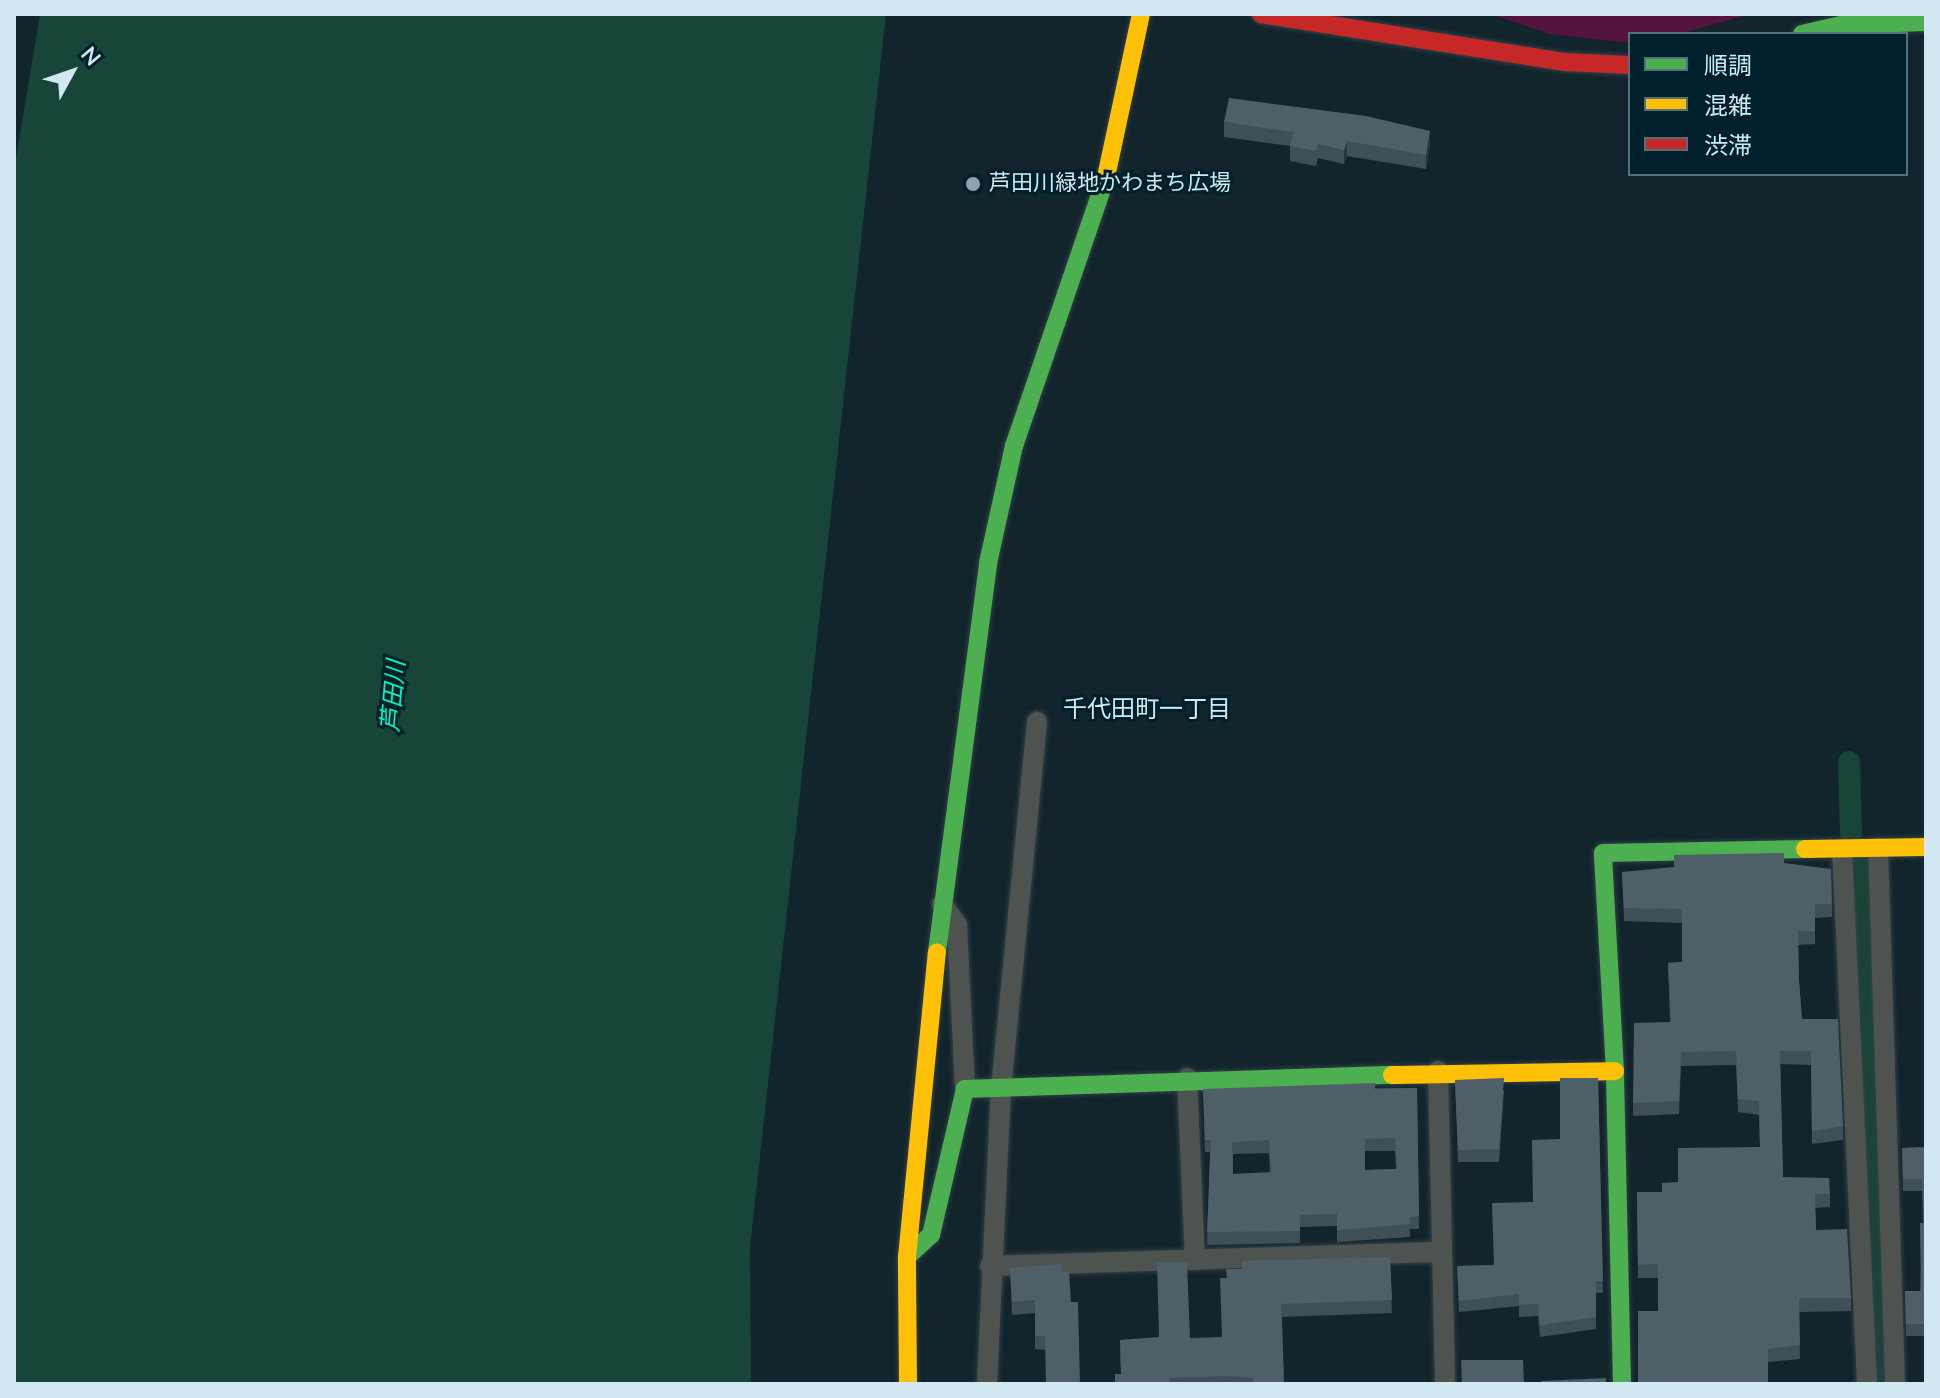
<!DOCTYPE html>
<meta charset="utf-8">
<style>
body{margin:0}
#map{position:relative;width:1940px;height:1398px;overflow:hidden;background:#12252c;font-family:"Nunito Sans","Noto Sans JP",sans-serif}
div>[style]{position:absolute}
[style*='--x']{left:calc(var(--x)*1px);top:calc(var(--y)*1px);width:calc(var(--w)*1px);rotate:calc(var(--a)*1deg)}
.green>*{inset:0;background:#55143f}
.water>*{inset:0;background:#174537}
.canal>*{height:22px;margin:-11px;padding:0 11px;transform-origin:11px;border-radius:11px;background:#174537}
.roads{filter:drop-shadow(0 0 2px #2f3f45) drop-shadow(0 0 2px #2f3f45)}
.street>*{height:20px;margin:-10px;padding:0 10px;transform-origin:10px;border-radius:10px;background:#4f5350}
.fast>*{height:18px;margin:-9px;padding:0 9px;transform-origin:9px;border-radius:9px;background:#4caf50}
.slow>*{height:18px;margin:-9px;padding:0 9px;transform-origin:9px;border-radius:9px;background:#ffc107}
.jam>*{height:18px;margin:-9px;padding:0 9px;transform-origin:9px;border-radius:9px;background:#c62828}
.wall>*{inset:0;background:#3f4f58}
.shaded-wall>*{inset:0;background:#26373f}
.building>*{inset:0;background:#4f5f68}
.dots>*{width:22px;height:22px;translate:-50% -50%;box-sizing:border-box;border:4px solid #00202c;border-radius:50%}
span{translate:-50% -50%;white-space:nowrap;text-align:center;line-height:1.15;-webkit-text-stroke:6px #00202c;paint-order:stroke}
.poi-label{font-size:22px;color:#d1e8f2}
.left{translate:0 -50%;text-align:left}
.water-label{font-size:24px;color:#00f7bc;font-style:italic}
.neighbourhood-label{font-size:24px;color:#d1e8f2}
.frame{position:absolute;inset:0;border:16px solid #d1e8f2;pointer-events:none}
.legend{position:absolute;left:1628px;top:32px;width:280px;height:144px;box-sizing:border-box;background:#00202c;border:2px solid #54707b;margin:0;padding:10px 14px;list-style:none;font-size:24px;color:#d1e8f2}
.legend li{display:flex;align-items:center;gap:16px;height:40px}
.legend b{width:40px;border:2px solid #54707b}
.north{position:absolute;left:32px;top:32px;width:80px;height:80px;-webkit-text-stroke:6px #00202c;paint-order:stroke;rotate:50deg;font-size:22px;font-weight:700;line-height:32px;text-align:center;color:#d1e8f2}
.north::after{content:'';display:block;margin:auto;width:28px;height:36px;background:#d1e8f2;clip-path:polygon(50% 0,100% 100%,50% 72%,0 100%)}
</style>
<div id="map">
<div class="green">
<div style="clip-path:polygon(1491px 14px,1751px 14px,1678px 34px,1630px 34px,1630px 43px,1550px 34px)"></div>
</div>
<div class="water">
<div style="clip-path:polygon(40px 14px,886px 14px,750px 1247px,751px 1384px,14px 1384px,14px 169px)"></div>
</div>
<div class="canal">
<div style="--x:1849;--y:762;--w:71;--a:88.4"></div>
<div style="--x:1861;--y:863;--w:521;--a:87.69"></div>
</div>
<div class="roads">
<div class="street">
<div style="--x:1878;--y:848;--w:536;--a:88.18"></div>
<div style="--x:1842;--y:849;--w:536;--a:87.32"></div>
<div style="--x:942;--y:904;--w:26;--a:54"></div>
<div style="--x:957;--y:925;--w:164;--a:87.2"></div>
<div style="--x:1438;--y:1071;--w:313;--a:88.7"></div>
<div style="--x:1187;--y:1078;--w:182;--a:87.5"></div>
<div style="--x:990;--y:1266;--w:452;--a:-1.8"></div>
<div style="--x:987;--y:1384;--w:295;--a:-87.3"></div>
<div style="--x:1001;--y:1089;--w:369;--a:-84.4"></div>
</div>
<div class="fast">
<div style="--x:1802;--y:34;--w:40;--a:-13"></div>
<div style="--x:1841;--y:25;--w:85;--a:-2"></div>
<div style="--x:937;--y:952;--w:392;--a:-82.5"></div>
<div style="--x:988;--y:563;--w:120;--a:-77.5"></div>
<div style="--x:1014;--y:446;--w:284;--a:-71.1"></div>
<div style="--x:907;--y:1257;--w:33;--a:-43"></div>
<div style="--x:931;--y:1235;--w:150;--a:-76.9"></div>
<div style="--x:965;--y:1089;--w:427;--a:-1.9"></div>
<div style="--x:1622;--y:1384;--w:313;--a:-91.3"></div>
<div style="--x:1615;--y:1071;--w:218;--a:-93.2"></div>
<div style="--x:1603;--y:853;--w:202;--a:-1.1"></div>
</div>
<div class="slow">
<div style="--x:1106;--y:177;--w:167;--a:-77.9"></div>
<div style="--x:1805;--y:849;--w:121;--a:-0.9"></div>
<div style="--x:1392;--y:1075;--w:223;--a:-1"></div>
<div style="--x:908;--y:1384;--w:127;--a:-90.5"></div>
<div style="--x:907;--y:1257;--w:306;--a:-84.4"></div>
</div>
<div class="jam">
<div style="--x:1261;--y:14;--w:308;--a:9"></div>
<div style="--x:1565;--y:62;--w:65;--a:2.6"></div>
</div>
</div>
<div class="wall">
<div style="clip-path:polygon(1224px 122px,1430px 146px,1426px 169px,1347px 156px,1344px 164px,1318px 158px,1316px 166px,1290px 161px,1290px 146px,1224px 137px)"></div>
<div style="clip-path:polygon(1784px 863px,1832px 904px,1832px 917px,1815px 918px,1815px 944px,1798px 945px,1799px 981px,1802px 1019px,1843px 1126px,1843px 1140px,1812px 1144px,1811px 1065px,1780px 1064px,1783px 1177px,1830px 1194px,1830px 1207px,1815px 1208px,1816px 1230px,1851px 1298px,1851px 1311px,1799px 1312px,1800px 1359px,1768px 1362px,1658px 1311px,1658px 1278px,1638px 1278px,1637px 1192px,1662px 1192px,1678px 1182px,1760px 1147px,1759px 1115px,1738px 1112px,1736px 1065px,1681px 1066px,1679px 1114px,1633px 1116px,1633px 1103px,1670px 1022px,1668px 963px,1682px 962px,1682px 923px,1624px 921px,1622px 872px)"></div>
<div style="clip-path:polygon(1598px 1078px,1603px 1293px,1596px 1293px,1596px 1329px,1540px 1337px,1538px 1316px,1519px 1317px,1519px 1306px,1459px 1312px,1457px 1266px,1493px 1265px,1533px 1202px,1560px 1139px)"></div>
<div style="clip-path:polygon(1455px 1080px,1504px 1091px,1499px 1162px,1458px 1162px)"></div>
<div style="clip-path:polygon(evenodd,1417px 1088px,1419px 1229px,1410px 1229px,1410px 1237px,1337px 1242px,1337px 1226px,1300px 1227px,1300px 1243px,1207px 1245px,1210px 1152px,1205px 1152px,1203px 1089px,1417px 1088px,1365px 1151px,1395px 1151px,1396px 1169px,1365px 1170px,1365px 1151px,1417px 1088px,1269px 1153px,1270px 1173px,1233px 1174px,1233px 1154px,1269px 1153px)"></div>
<div style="clip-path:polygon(1926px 1147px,1926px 1331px,1924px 1331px,1924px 1336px,1906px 1336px,1905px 1291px,1920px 1291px,1923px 1223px,1922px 1191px,1903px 1191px,1902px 1148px)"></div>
<div style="clip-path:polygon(1390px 1257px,1392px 1313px,1282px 1317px,1284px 1384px,1115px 1384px,1121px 1374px,1120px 1340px,1222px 1337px,1227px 1278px,1242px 1269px)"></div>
<div style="clip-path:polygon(1010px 1268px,1062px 1272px,1071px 1302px,1045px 1350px,1035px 1349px,1035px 1313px,1012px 1315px)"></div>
</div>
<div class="shaded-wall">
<div style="clip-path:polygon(1430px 131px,1430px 146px,1426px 169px,1426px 155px)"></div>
<div style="clip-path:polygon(1347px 141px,1347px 156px,1344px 164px,1344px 150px)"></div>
</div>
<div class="building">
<div style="clip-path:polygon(1229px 98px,1366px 116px,1430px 131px,1426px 155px,1347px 141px,1344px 150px,1318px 144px,1316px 151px,1290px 146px,1293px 132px,1224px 122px)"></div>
<div style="clip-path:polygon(1784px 853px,1784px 863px,1831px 869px,1832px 904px,1815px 904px,1815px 931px,1798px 931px,1799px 981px,1802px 1019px,1838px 1019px,1843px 1126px,1812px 1131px,1811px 1051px,1780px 1051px,1783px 1177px,1829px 1178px,1830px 1194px,1815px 1194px,1816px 1230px,1847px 1229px,1851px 1298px,1799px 1298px,1800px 1345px,1768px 1349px,1768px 1384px,1638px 1384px,1638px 1311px,1658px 1311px,1658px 1264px,1638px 1265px,1637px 1192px,1662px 1192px,1662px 1183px,1678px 1182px,1678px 1148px,1760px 1147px,1759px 1101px,1738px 1099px,1736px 1051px,1681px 1052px,1679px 1101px,1633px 1103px,1634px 1023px,1671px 1022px,1668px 963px,1682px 962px,1682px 909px,1624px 908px,1622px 872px,1674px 867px,1674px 855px)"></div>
<div style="clip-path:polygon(1504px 1078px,1499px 1149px,1458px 1150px,1455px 1080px)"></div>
<div style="clip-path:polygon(1560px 1078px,1598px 1078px,1603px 1281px,1596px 1281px,1596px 1317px,1540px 1325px,1538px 1304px,1519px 1305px,1519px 1294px,1459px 1301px,1457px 1266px,1494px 1265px,1492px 1203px,1533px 1202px,1532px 1140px,1560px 1139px)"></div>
<div style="clip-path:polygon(evenodd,1375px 1083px,1375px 1089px,1417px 1088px,1419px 1216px,1410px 1217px,1410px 1224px,1337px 1230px,1337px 1214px,1300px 1215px,1300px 1231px,1207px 1232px,1211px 1140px,1205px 1140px,1203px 1089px,1375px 1083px,1395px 1138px,1397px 1169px,1365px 1170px,1365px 1139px,1395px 1138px,1375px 1083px,1269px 1140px,1271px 1172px,1233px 1174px,1232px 1142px,1269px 1140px)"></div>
<div style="clip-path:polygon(1926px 1147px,1926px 1319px,1924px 1319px,1924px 1324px,1906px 1324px,1905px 1291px,1921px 1291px,1920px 1223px,1924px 1223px,1922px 1179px,1903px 1179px,1902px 1148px)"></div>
<div style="clip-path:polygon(1390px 1257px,1392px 1300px,1281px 1304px,1284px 1384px,1253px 1384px,1253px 1378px,1229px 1376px,1169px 1378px,1169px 1384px,1115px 1384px,1115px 1374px,1121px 1374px,1120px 1340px,1159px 1337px,1157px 1262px,1187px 1262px,1190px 1339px,1222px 1337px,1220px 1278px,1227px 1278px,1226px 1269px,1242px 1269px,1242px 1261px)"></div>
<div style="clip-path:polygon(1061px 1264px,1062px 1272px,1069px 1272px,1071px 1302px,1078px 1302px,1080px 1384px,1046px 1384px,1045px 1336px,1035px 1336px,1035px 1300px,1012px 1302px,1010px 1268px)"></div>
<div style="clip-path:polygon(1461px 1360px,1523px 1360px,1524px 1384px,1462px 1384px)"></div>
<div style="clip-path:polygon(1606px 1378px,1606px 1384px,1541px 1384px,1541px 1381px)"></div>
</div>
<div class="dots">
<div style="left:973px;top:184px;background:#8ea4ad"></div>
</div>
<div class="poi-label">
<span class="left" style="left:989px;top:184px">芦田川緑地かわまち広場</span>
</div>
<div class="water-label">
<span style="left:394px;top:696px;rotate:-85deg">芦田川</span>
</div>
<div class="neighbourhood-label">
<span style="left:1147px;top:710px">千代田町一丁目</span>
</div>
<div class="frame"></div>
<ul class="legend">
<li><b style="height:10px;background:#4caf50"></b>順調</li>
<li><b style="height:10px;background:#ffc107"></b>混雑</li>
<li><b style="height:10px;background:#c62828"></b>渋滞</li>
</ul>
<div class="north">N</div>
</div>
